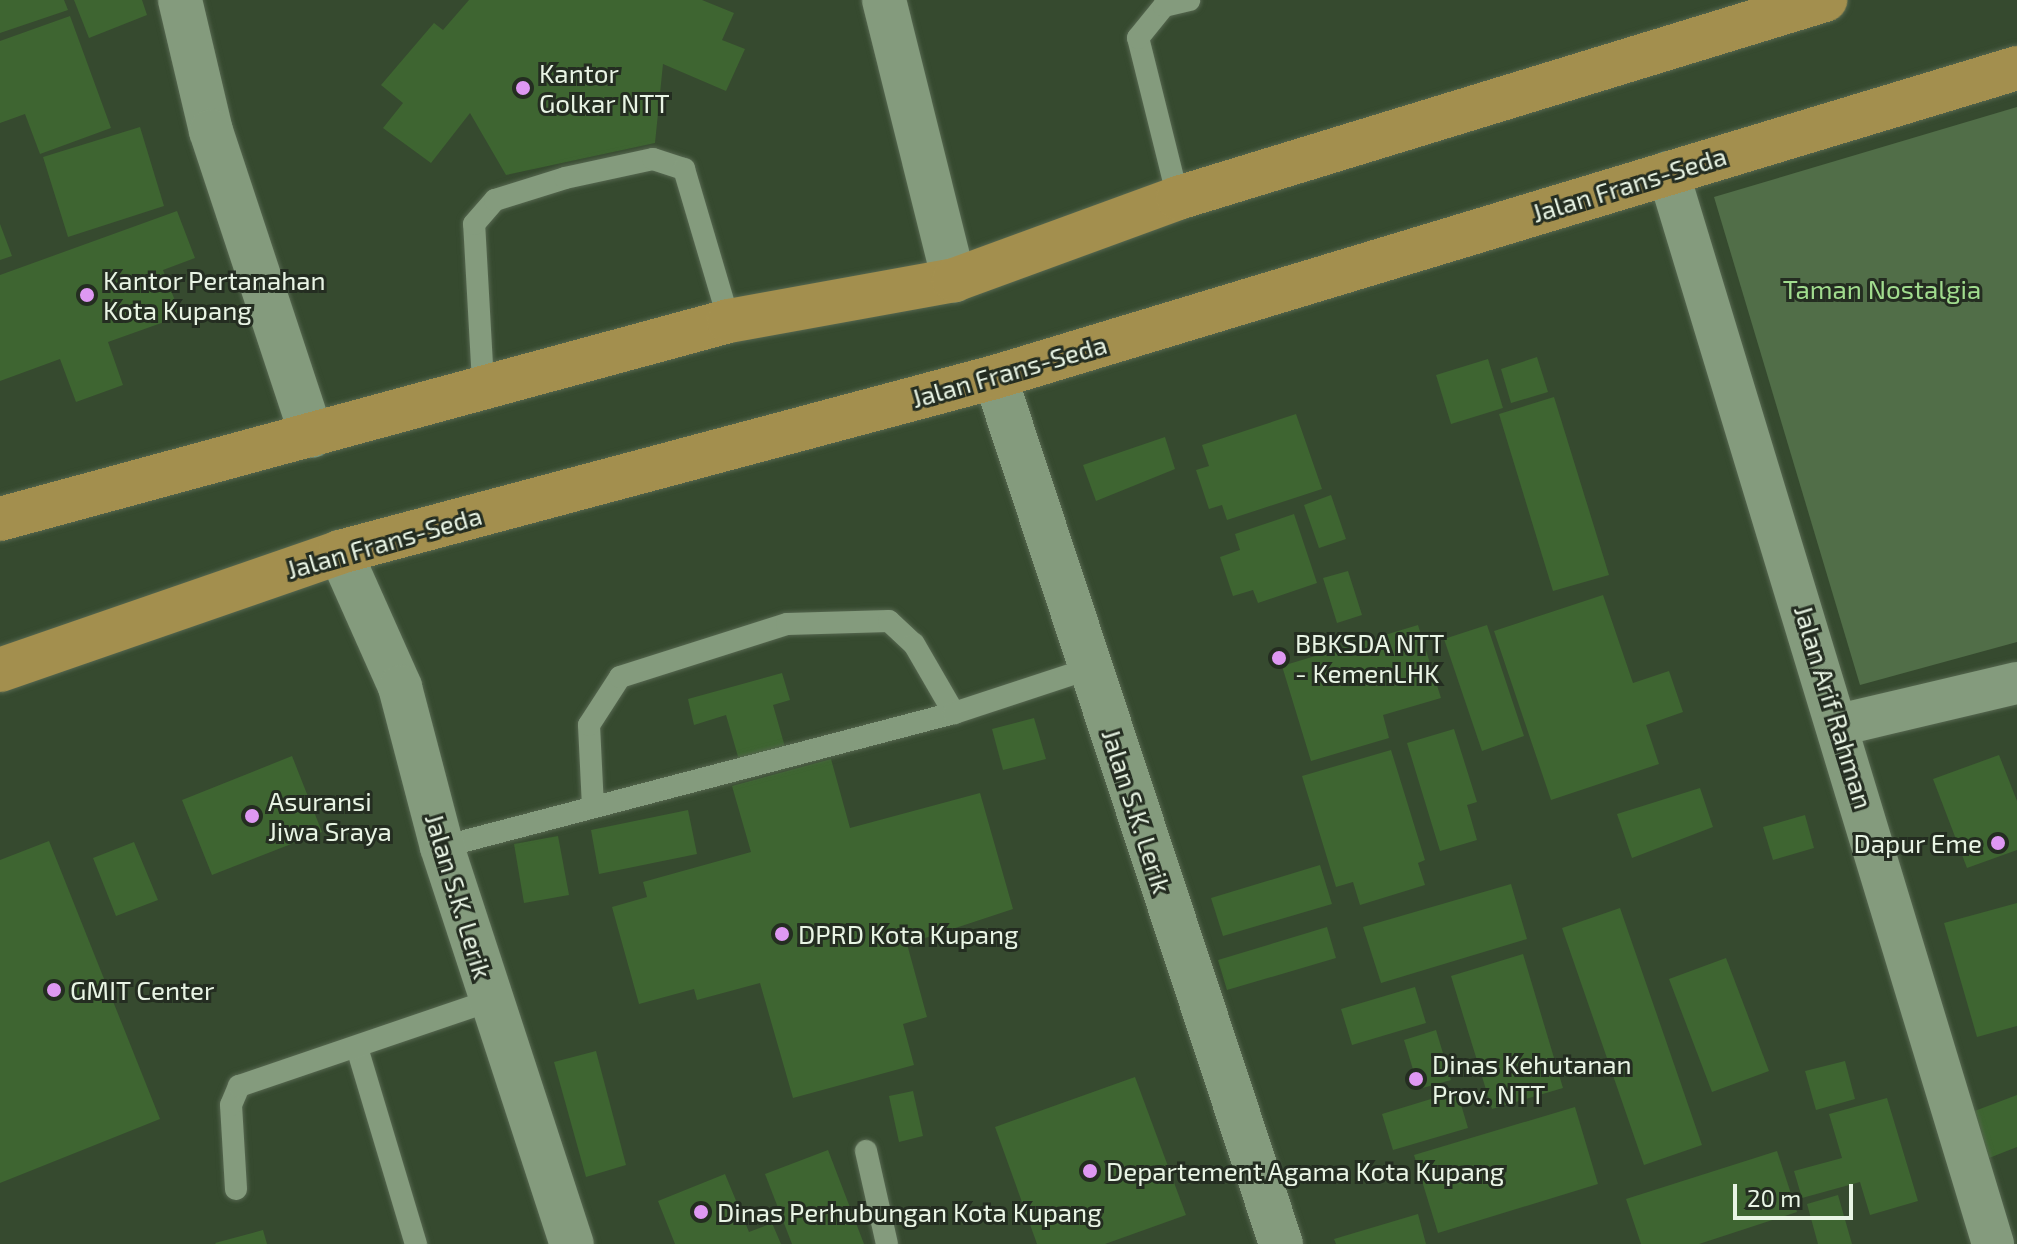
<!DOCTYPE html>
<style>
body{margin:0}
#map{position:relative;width:2017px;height:1244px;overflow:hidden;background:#364a2f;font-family:"Exo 2",sans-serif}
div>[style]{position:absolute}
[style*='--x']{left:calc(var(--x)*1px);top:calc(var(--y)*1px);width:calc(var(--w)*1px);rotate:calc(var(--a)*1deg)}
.green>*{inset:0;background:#516e48}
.building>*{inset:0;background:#3e6531}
.roads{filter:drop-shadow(0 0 2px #566750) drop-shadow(0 0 2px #566750)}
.service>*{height:22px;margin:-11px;padding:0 11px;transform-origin:11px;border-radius:11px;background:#849b7d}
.minor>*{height:42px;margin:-21px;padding:0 21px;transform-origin:21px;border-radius:21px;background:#849b7d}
.tertiary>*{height:44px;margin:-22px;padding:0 22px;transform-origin:22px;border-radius:22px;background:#849b7d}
.secondary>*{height:44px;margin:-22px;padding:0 22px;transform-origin:22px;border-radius:22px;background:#849b7d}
.primary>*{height:44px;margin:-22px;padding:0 22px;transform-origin:22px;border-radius:22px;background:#a38f4e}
.dots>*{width:22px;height:22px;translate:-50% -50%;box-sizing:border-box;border:4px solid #242d21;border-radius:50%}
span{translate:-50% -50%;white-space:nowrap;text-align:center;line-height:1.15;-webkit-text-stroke:6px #242d21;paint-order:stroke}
.poi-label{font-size:26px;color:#e8f4e4}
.left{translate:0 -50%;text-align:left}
.right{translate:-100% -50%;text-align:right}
.street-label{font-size:26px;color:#e8f4e4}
.park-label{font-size:26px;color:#a1dc8e}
.scale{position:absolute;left:1733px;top:1184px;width:120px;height:36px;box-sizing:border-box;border:4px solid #e8f4e4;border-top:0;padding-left:10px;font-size:24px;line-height:28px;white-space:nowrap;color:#e8f4e4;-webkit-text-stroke:6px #242d21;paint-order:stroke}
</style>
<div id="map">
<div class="green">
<div style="clip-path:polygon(2017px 107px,2017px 642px,1860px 685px,1714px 197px)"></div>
</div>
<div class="building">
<div style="clip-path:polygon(0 0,64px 0,68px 10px,0 33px)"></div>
<div style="clip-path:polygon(74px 0,142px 0,147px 15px,89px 38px)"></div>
<div style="clip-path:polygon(469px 0,702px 0,734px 13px,722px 40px,745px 49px,726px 91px,663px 64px,655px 143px,506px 175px,470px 113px,431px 163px,383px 128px,403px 103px,381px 85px,434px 23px,443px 30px)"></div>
<div style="clip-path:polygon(70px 16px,111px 128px,40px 154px,25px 114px,0 123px,0 41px)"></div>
<div style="clip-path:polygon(140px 127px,164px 206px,68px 237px,43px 157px)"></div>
<div style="clip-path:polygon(177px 211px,195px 258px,163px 270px,181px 316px,108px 342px,123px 385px,76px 402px,60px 359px,0 381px,0 275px)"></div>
<div style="clip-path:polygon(0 224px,12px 256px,0 260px)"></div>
<div style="clip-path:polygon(1537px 357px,1548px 392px,1511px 403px,1501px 369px)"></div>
<div style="clip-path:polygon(1488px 359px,1503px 408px,1451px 424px,1436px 375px)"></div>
<div style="clip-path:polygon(1554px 397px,1609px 575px,1553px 591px,1499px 414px)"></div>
<div style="clip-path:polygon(1296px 414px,1322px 489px,1227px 520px,1222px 505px,1209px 509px,1196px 470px,1209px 466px,1202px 445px)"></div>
<div style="clip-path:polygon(1165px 437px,1175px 469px,1096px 501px,1083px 465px)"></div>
<div style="clip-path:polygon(1331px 495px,1346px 539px,1319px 548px,1304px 505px)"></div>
<div style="clip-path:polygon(1294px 514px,1317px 583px,1258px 603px,1253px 590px,1233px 596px,1220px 557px,1240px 550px,1235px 534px)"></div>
<div style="clip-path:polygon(1348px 571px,1362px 615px,1337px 623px,1323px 578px)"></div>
<div style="clip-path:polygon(1603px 595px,1633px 683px,1669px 671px,1683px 712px,1646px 725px,1659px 764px,1551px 800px,1494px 631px)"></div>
<div style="clip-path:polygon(1418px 625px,1441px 698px,1383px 715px,1389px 738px,1311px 761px,1282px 666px)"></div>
<div style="clip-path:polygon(1487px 625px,1524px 736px,1482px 751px,1444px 639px)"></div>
<div style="clip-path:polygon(782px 673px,790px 700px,773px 705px,785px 747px,739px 760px,726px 715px,694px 725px,688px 699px)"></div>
<div style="clip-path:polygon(1034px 718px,1046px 759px,1003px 770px,992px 729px)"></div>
<div style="clip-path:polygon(1454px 729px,1477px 802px,1467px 805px,1477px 840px,1440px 851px,1407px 743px)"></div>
<div style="clip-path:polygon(1391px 750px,1425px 860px,1418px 863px,1425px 885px,1360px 905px,1353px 882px,1336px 887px,1302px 776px)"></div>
<div style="clip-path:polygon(1999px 755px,2017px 801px,2017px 850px,1967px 868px,1933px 779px)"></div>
<div style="clip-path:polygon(292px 756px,322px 832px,212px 875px,182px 800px)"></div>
<div style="clip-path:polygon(831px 759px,850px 828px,980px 793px,1013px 909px,907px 944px,927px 1017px,903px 1024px,914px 1065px,793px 1098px,760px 983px,697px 1000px,694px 989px,639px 1004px,612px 907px,647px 897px,643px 882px,751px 852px,732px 786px)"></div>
<div style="clip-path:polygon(1700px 788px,1713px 827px,1632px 858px,1617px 814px)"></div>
<div style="clip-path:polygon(688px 810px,697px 854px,599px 874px,591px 830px)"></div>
<div style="clip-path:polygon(1805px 815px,1814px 848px,1773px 860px,1763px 827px)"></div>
<div style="clip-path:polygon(558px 836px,569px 895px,524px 903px,514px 844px)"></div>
<div style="clip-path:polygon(49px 841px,160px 1119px,0 1183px,0 860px)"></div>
<div style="clip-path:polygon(134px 842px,158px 900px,116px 916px,93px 858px)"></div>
<div style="clip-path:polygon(1320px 865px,1332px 904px,1223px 936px,1211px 898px)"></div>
<div style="clip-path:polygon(1511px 884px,1527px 939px,1381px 983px,1363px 927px)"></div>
<div style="clip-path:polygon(2017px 903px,2017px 1026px,1977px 1037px,1944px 923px)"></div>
<div style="clip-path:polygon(1620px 908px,1702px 1145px,1644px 1165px,1562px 928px)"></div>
<div style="clip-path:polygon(1327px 927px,1336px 958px,1227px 990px,1218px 960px)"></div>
<div style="clip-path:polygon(1523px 954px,1563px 1088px,1492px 1109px,1451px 976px)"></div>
<div style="clip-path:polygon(1726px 958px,1769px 1071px,1712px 1092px,1669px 979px)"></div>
<div style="clip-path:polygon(1415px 987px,1426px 1023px,1352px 1045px,1341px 1009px)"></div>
<div style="clip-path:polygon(1436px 1030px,1451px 1080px,1419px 1089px,1404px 1040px)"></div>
<div style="clip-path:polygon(596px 1051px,626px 1165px,586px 1177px,554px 1062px)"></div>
<div style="clip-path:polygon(1845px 1061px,1855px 1099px,1816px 1110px,1805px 1071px)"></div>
<div style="clip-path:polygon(1135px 1077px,1186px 1215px,1105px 1244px,1037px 1244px,995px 1127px)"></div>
<div style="clip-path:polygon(913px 1091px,923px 1136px,899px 1142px,889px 1096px)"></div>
<div style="clip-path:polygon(1457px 1091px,1468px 1128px,1393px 1150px,1382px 1114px)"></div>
<div style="clip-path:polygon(2017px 1095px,2017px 1147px,1989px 1158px,1972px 1112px)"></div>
<div style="clip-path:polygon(1887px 1098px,1918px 1201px,1870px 1215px,1860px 1182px,1802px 1198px,1794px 1171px,1842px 1158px,1829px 1114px)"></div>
<div style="clip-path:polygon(1575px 1107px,1598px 1184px,1438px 1233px,1414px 1155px)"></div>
<div style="clip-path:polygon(828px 1150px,864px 1244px,792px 1244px,765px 1174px)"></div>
<div style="clip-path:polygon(1777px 1151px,1797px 1212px,1699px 1244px,1641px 1244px,1626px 1199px)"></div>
<div style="clip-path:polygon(725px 1174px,749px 1232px,772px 1223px,781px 1244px,675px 1244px,658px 1201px)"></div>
<div style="clip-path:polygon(1838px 1195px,1852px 1244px,1818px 1244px,1807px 1204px)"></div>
<div style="clip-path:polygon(1418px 1214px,1426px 1244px,1336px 1244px,1334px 1239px)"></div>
<div style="clip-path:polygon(263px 1230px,267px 1244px,216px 1244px,215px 1243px)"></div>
</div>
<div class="roads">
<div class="service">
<div style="--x:1178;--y:198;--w:165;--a:-104"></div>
<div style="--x:1138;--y:38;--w:41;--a:-50.9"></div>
<div style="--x:1164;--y:6;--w:26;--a:-13"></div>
<div style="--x:483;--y:383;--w:159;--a:-93.2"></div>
<div style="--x:474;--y:224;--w:32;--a:-49"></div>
<div style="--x:495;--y:200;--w:73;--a:-17.4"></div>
<div style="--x:565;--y:178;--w:90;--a:-12.2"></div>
<div style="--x:653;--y:159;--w:33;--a:18"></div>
<div style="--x:684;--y:169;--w:159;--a:73.5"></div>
<div style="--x:593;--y:807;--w:82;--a:-92.8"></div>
<div style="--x:589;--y:725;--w:57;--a:-57.1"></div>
<div style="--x:620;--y:677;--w:175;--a:-17.6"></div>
<div style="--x:787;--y:624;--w:102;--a:-1.7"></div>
<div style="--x:889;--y:621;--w:34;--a:43"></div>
<div style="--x:914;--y:644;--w:80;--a:59.9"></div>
<div style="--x:442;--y:847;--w:529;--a:-14.67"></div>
<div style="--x:954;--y:713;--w:144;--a:-18.2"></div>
<div style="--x:358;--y:1051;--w:202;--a:73.3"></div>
<div style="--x:866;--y:1151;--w:95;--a:77.3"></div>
<div style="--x:236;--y:1189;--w:84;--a:-93.4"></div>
<div style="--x:231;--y:1105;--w:21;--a:-67"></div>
<div style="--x:239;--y:1086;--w:266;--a:-18.8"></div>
</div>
<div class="minor">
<div style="--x:1668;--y:172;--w:1120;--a:73.13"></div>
<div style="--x:1839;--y:725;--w:183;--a:-13.3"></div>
</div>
<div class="tertiary">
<div style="--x:180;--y:0;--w:135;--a:76.7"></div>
<div style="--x:211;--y:131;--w:321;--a:71.7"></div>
<div style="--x:884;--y:0;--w:289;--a:76"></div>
</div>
<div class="secondary">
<div style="--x:995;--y:377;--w:913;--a:71.74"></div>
<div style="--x:340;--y:552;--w:148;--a:66"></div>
<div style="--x:400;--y:687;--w:165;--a:75.3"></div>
<div style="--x:442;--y:847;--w:418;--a:71.9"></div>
</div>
<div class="primary">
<div style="--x:0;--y:519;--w:755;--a:-15.2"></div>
<div style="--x:729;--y:321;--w:229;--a:-10.3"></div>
<div style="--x:954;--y:280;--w:239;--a:-20.1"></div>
<div style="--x:1178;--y:198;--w:677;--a:-17.02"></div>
<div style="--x:0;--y:670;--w:360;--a:-19.1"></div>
<div style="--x:340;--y:552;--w:678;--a:-14.96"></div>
<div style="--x:995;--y:377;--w:1068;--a:-16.82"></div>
</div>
</div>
<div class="dots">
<div style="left:523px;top:88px;background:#de98f2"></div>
<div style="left:87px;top:295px;background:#de98f2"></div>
<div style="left:1279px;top:658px;background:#de98f2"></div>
<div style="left:252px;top:816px;background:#de98f2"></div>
<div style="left:1998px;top:843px;background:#de98f2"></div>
<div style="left:782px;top:934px;background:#de98f2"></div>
<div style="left:54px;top:990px;background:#de98f2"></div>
<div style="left:1416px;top:1079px;background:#de98f2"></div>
<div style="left:1090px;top:1171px;background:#de98f2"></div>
<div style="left:701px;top:1212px;background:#de98f2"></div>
</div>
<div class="poi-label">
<span class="left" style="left:539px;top:88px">Kantor<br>Golkar NTT</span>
<span class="left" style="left:103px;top:295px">Kantor Pertanahan<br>Kota Kupang</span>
<span class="left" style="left:1295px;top:658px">BBKSDA NTT<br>- KemenLHK</span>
<span class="left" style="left:268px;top:816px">Asuransi<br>Jiwa Sraya</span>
<span class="right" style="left:1982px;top:843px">Dapur Eme</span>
<span class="left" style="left:798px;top:934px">DPRD Kota Kupang</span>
<span class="left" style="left:70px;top:990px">GMIT Center</span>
<span class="left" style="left:1432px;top:1079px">Dinas Kehutanan<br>Prov. NTT</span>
<span class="left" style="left:1106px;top:1171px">Departement Agama Kota Kupang</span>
<span class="left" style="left:717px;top:1212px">Dinas Perhubungan Kota Kupang</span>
</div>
<div class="street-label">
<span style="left:1629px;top:184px;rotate:-17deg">Jalan Frans-Seda</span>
<span style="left:1009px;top:371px;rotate:-16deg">Jalan Frans-Seda</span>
<span style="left:384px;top:542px;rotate:-16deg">Jalan Frans-Seda</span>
<span style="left:1834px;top:707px;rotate:73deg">Jalan Arif Rahman</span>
<span style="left:1137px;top:811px;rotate:72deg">Jalan S.K. Lerik</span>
<span style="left:459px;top:896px;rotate:73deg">Jalan S.K. Lerik</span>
</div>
<div class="park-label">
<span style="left:1882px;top:289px">Taman Nostalgia</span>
</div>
<div class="scale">20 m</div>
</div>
